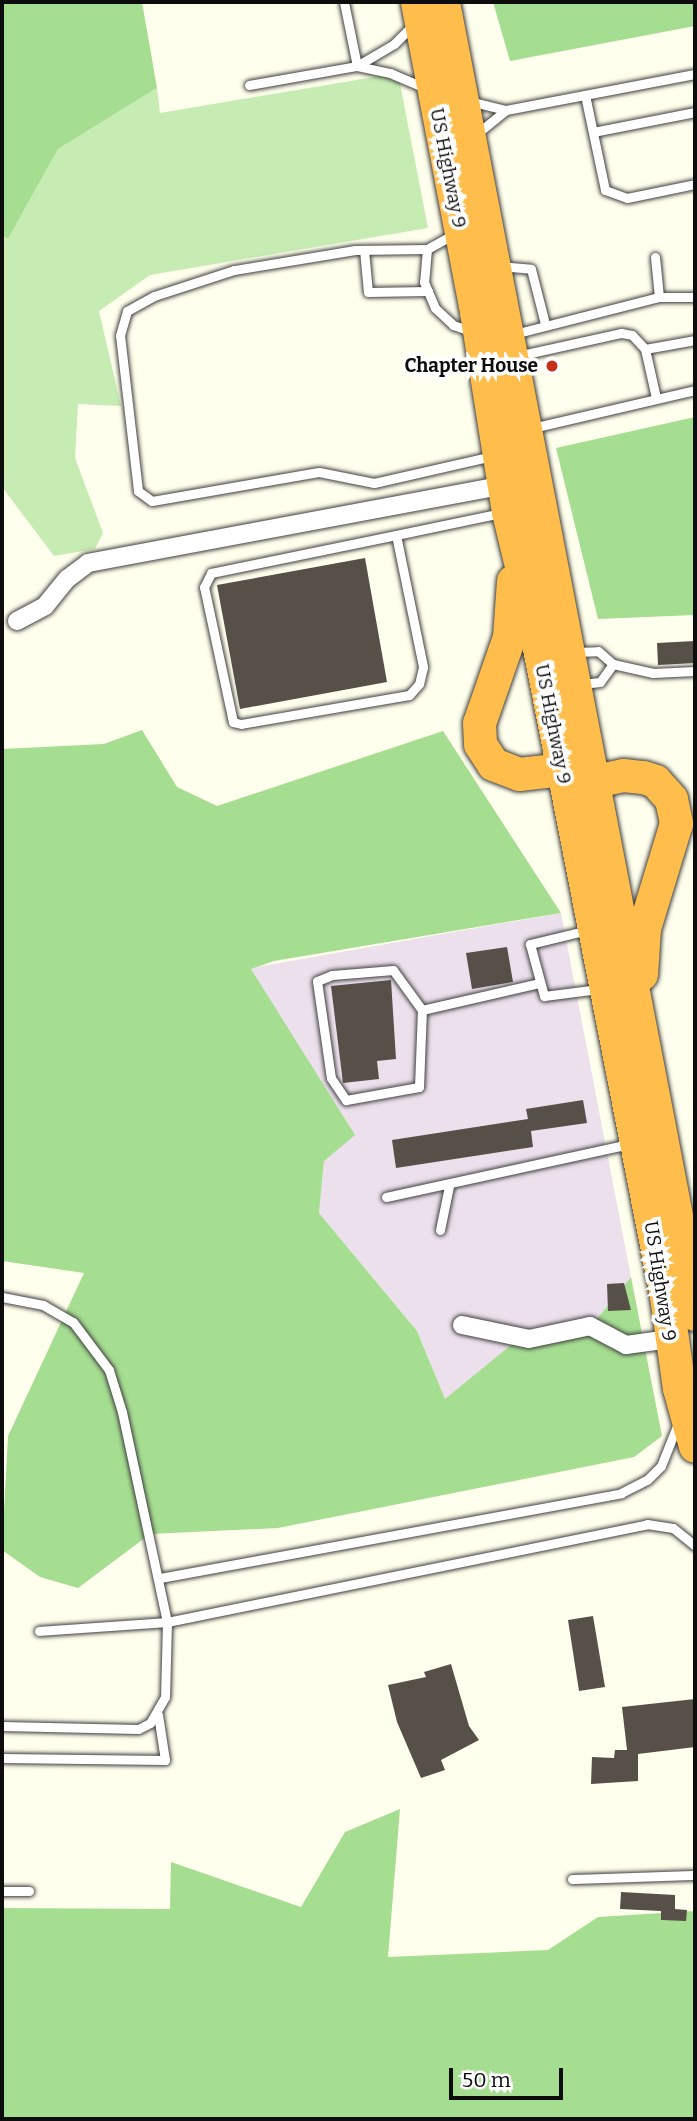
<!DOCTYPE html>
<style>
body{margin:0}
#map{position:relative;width:697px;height:2121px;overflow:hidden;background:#ffffed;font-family:Bitter,serif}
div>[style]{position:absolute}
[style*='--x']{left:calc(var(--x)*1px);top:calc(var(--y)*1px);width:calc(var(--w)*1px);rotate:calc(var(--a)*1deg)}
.industrial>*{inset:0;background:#ece0ec}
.green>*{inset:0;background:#c7ecb3}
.forest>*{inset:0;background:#a6de91}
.building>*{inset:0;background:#565048}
.roads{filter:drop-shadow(0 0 2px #404040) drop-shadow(0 0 2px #404040)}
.lane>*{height:9px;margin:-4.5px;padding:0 4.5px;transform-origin:4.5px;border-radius:4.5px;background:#fff}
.street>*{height:18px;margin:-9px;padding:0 9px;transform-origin:9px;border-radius:9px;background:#fff}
.highway>*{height:33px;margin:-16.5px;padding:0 16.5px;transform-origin:16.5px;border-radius:16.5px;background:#ffbd4b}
.dots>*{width:19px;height:19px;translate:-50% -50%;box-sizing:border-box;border:4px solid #fff;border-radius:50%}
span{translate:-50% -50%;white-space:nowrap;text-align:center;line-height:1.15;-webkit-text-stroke:7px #fff;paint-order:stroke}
.street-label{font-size:19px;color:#0d0d0d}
.poi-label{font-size:19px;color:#0d0d0d;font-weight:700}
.right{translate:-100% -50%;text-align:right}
.frame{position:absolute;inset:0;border:4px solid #0d0d0d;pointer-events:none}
.scale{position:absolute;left:449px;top:2068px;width:114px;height:32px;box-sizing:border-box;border:4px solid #0d0d0d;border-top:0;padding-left:9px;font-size:21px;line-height:24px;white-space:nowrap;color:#0d0d0d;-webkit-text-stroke:5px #fff;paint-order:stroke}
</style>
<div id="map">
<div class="industrial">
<div style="clip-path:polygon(561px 913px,631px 1277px,592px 1325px,522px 1336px,445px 1400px,417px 1331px,319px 1213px,324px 1161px,251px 968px)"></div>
</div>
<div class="green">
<div style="clip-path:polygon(398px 73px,428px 228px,150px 275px,99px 311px,121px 406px,78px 404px,75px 458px,103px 533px,95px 549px,54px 556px,2px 487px,2px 235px,8px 239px,58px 149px,157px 88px,160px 113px)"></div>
</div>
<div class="forest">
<div style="clip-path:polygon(2px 2px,142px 2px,157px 88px,58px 149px,8px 239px,2px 235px)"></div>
<div style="clip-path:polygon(493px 2px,695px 2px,695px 26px,510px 61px)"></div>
<div style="clip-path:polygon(695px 417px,695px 615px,598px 619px,556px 448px)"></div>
<div style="clip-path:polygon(142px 730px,177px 787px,217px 806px,443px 731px,561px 913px,274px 961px,251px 969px,355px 1135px,324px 1161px,319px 1213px,417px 1331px,445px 1399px,522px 1336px,592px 1325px,631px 1277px,662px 1436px,634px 1457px,278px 1528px,150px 1534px,78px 1588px,40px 1577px,2px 1550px,8px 1436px,84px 1273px,2px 1261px,2px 749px,104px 744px)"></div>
<div style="clip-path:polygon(400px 1809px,388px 1957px,548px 1950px,598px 1917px,695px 1911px,695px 2119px,2px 2119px,2px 1908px,170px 1909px,171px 1862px,301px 1907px,345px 1832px)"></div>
</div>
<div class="building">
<div style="clip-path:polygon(365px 558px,387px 682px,240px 709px,217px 585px)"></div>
<div style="clip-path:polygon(695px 641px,695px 663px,658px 665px,657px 643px)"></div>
<div style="clip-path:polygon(507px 947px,513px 982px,472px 989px,466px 953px)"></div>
<div style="clip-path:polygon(391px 980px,396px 1059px,377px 1061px,379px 1079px,343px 1083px,331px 986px)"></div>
<div style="clip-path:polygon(583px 1100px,587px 1123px,531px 1131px,533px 1147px,396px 1168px,392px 1140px,528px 1119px,526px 1109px)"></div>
<div style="clip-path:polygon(624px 1283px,631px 1310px,608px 1311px,607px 1284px)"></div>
<div style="clip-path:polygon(593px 1616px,605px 1687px,579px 1691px,568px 1620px)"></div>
<div style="clip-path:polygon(451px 1664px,469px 1726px,479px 1740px,441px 1760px,445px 1770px,421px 1778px,397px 1722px,388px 1685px,426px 1677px,424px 1672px)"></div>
<div style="clip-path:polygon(695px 1699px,695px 1747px,638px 1754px,638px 1781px,591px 1784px,592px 1757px,614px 1758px,615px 1750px,627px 1750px,622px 1707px)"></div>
<div style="clip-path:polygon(621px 1892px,675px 1895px,675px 1909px,687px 1910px,686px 1921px,661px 1920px,661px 1911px,620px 1909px)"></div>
</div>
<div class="roads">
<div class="lane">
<div style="--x:414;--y:24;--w:28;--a:135"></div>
<div style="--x:394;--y:44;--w:43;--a:149.3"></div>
<div style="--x:357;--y:66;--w:34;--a:12"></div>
<div style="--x:390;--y:73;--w:38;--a:23"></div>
<div style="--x:249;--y:85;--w:110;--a:-10"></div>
<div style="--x:357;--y:66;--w:65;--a:-101.5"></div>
<div style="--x:585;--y:95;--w:97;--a:78.1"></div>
<div style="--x:605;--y:190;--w:23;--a:20"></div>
<div style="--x:627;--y:198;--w:69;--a:-11.6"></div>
<div style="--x:469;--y:101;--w:38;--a:14"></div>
<div style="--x:506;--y:110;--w:38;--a:141"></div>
<div style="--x:506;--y:110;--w:192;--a:-10.8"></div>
<div style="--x:593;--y:132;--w:104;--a:-11.1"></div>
<div style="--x:456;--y:233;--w:33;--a:151"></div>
<div style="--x:427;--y:249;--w:33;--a:95"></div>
<div style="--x:424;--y:282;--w:28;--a:67"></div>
<div style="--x:435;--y:308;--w:25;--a:43"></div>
<div style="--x:453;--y:325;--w:21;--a:19"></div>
<div style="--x:427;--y:249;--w:72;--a:179.2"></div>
<div style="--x:355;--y:250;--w:123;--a:170.6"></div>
<div style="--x:234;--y:270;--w:84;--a:162"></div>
<div style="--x:154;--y:296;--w:31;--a:151"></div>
<div style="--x:127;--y:311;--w:25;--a:106"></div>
<div style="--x:120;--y:335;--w:157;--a:83.4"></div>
<div style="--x:138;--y:491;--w:17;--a:36"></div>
<div style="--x:152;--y:501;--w:169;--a:-9.9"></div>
<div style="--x:319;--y:472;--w:56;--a:11.3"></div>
<div style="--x:374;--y:483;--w:122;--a:-12.8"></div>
<div style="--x:364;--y:250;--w:42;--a:84.6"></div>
<div style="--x:368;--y:292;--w:60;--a:-1"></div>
<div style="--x:655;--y:257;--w:40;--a:84.3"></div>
<div style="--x:499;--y:266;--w:32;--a:5"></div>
<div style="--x:531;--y:269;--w:57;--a:75.7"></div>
<div style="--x:514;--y:334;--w:150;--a:-14.3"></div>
<div style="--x:659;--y:297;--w:36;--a:0"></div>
<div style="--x:645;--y:349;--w:50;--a:77.3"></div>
<div style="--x:517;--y:356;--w:107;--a:-12.5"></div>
<div style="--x:621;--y:333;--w:11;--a:10"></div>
<div style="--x:632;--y:335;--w:19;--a:47"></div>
<div style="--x:645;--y:349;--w:51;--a:-10.2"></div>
<div style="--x:532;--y:428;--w:167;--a:-13.1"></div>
<div style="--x:396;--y:535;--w:135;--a:78.4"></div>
<div style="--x:423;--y:667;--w:17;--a:103"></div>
<div style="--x:419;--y:684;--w:15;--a:132"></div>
<div style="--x:409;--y:695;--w:170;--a:170.2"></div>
<div style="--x:241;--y:724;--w:8;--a:-166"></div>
<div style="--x:233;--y:722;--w:138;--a:-102.1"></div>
<div style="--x:204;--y:587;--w:16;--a:-63"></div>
<div style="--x:211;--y:573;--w:189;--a:-11.6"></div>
<div style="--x:396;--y:535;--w:107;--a:-11.8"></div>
<div style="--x:575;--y:652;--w:23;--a:-2"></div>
<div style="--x:598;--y:651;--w:20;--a:41"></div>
<div style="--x:613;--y:664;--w:22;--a:126"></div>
<div style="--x:600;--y:682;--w:19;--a:174"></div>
<div style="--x:613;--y:664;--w:41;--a:12.7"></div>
<div style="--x:653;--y:673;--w:42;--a:-2.7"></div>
<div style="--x:588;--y:930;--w:60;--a:166.4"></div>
<div style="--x:530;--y:944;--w:54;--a:74.9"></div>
<div style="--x:544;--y:996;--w:55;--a:-7.3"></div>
<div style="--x:422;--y:1010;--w:49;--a:-125.9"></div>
<div style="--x:393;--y:970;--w:61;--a:175.3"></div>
<div style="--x:332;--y:975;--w:16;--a:158"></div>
<div style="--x:317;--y:981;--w:98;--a:81.8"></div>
<div style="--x:331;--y:1078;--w:27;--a:56"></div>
<div style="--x:346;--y:1100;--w:74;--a:-10.1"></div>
<div style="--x:419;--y:1087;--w:77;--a:-87.8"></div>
<div style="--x:422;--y:1010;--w:121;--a:-12.9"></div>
<div style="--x:386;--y:1197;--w:250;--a:-12.3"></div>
<div style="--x:440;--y:1230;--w:45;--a:-78.4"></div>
<div style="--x:2;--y:1297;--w:42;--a:11"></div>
<div style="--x:43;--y:1305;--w:34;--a:30"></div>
<div style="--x:73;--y:1322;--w:60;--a:53.1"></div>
<div style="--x:109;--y:1370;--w:44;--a:72.8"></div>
<div style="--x:122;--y:1412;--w:215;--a:77.9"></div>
<div style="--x:167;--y:1622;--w:75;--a:91.5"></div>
<div style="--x:165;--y:1697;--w:30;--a:120"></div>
<div style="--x:150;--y:1723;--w:13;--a:153"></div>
<div style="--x:138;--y:1729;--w:136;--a:-178.7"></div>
<div style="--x:160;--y:1578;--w:469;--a:-10.4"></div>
<div style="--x:621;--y:1493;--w:30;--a:-27"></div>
<div style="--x:648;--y:1479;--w:18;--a:-45"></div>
<div style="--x:661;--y:1466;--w:43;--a:-68.2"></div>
<div style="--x:39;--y:1631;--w:128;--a:-4"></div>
<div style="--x:167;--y:1622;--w:490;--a:-11.5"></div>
<div style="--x:647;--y:1524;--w:26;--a:9"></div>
<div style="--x:673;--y:1528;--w:28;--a:39"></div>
<div style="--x:2;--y:1758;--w:163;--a:0.7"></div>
<div style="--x:165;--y:1760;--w:46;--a:-98.8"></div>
<div style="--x:572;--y:1879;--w:123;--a:-1.9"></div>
<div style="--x:2;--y:1891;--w:27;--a:0"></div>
</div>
<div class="street">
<div style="--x:17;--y:621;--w:32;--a:-28"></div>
<div style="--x:45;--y:606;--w:35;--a:-51"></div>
<div style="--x:67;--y:579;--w:26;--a:-37"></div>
<div style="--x:88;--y:563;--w:423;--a:-10.6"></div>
<div style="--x:462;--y:1325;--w:68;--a:11.8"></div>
<div style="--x:529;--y:1339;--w:62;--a:-12"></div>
<div style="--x:590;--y:1326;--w:41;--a:27.8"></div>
<div style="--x:626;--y:1345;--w:44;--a:-7.8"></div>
</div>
<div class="highway">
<div style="--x:417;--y:2;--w:316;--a:79.2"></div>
<div style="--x:476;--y:312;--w:203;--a:80.9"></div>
<div style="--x:508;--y:512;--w:98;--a:76.4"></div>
<div style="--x:531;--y:607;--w:702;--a:78.91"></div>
<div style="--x:666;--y:1296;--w:93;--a:82"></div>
<div style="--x:679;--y:1388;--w:60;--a:74.6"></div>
<div style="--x:443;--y:2;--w:1336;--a:79.13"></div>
<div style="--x:513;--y:581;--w:56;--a:94.1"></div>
<div style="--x:509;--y:637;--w:91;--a:109.2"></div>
<div style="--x:479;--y:723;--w:21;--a:87"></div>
<div style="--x:480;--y:744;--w:24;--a:57"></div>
<div style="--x:493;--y:764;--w:28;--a:21"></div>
<div style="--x:519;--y:774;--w:43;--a:-6.6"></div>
<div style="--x:562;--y:769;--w:21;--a:-49"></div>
<div style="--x:570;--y:786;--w:54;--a:-11.7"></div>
<div style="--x:623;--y:775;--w:20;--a:6"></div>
<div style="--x:643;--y:777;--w:13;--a:18"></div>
<div style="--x:655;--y:781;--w:24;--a:48"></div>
<div style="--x:671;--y:799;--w:25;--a:78"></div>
<div style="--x:676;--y:823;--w:110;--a:106.9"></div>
<div style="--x:644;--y:928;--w:46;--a:93.7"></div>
</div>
</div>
<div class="dots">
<div style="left:552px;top:366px;background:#c7311b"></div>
</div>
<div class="street-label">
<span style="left:448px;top:168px;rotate:79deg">US Highway 9</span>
<span style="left:553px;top:724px;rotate:79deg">US Highway 9</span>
<span style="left:660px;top:1281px;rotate:81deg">US Highway 9</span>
</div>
<div class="poi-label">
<span class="right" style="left:538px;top:366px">Chapter House</span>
</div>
<div class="frame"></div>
<div class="scale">50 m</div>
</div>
